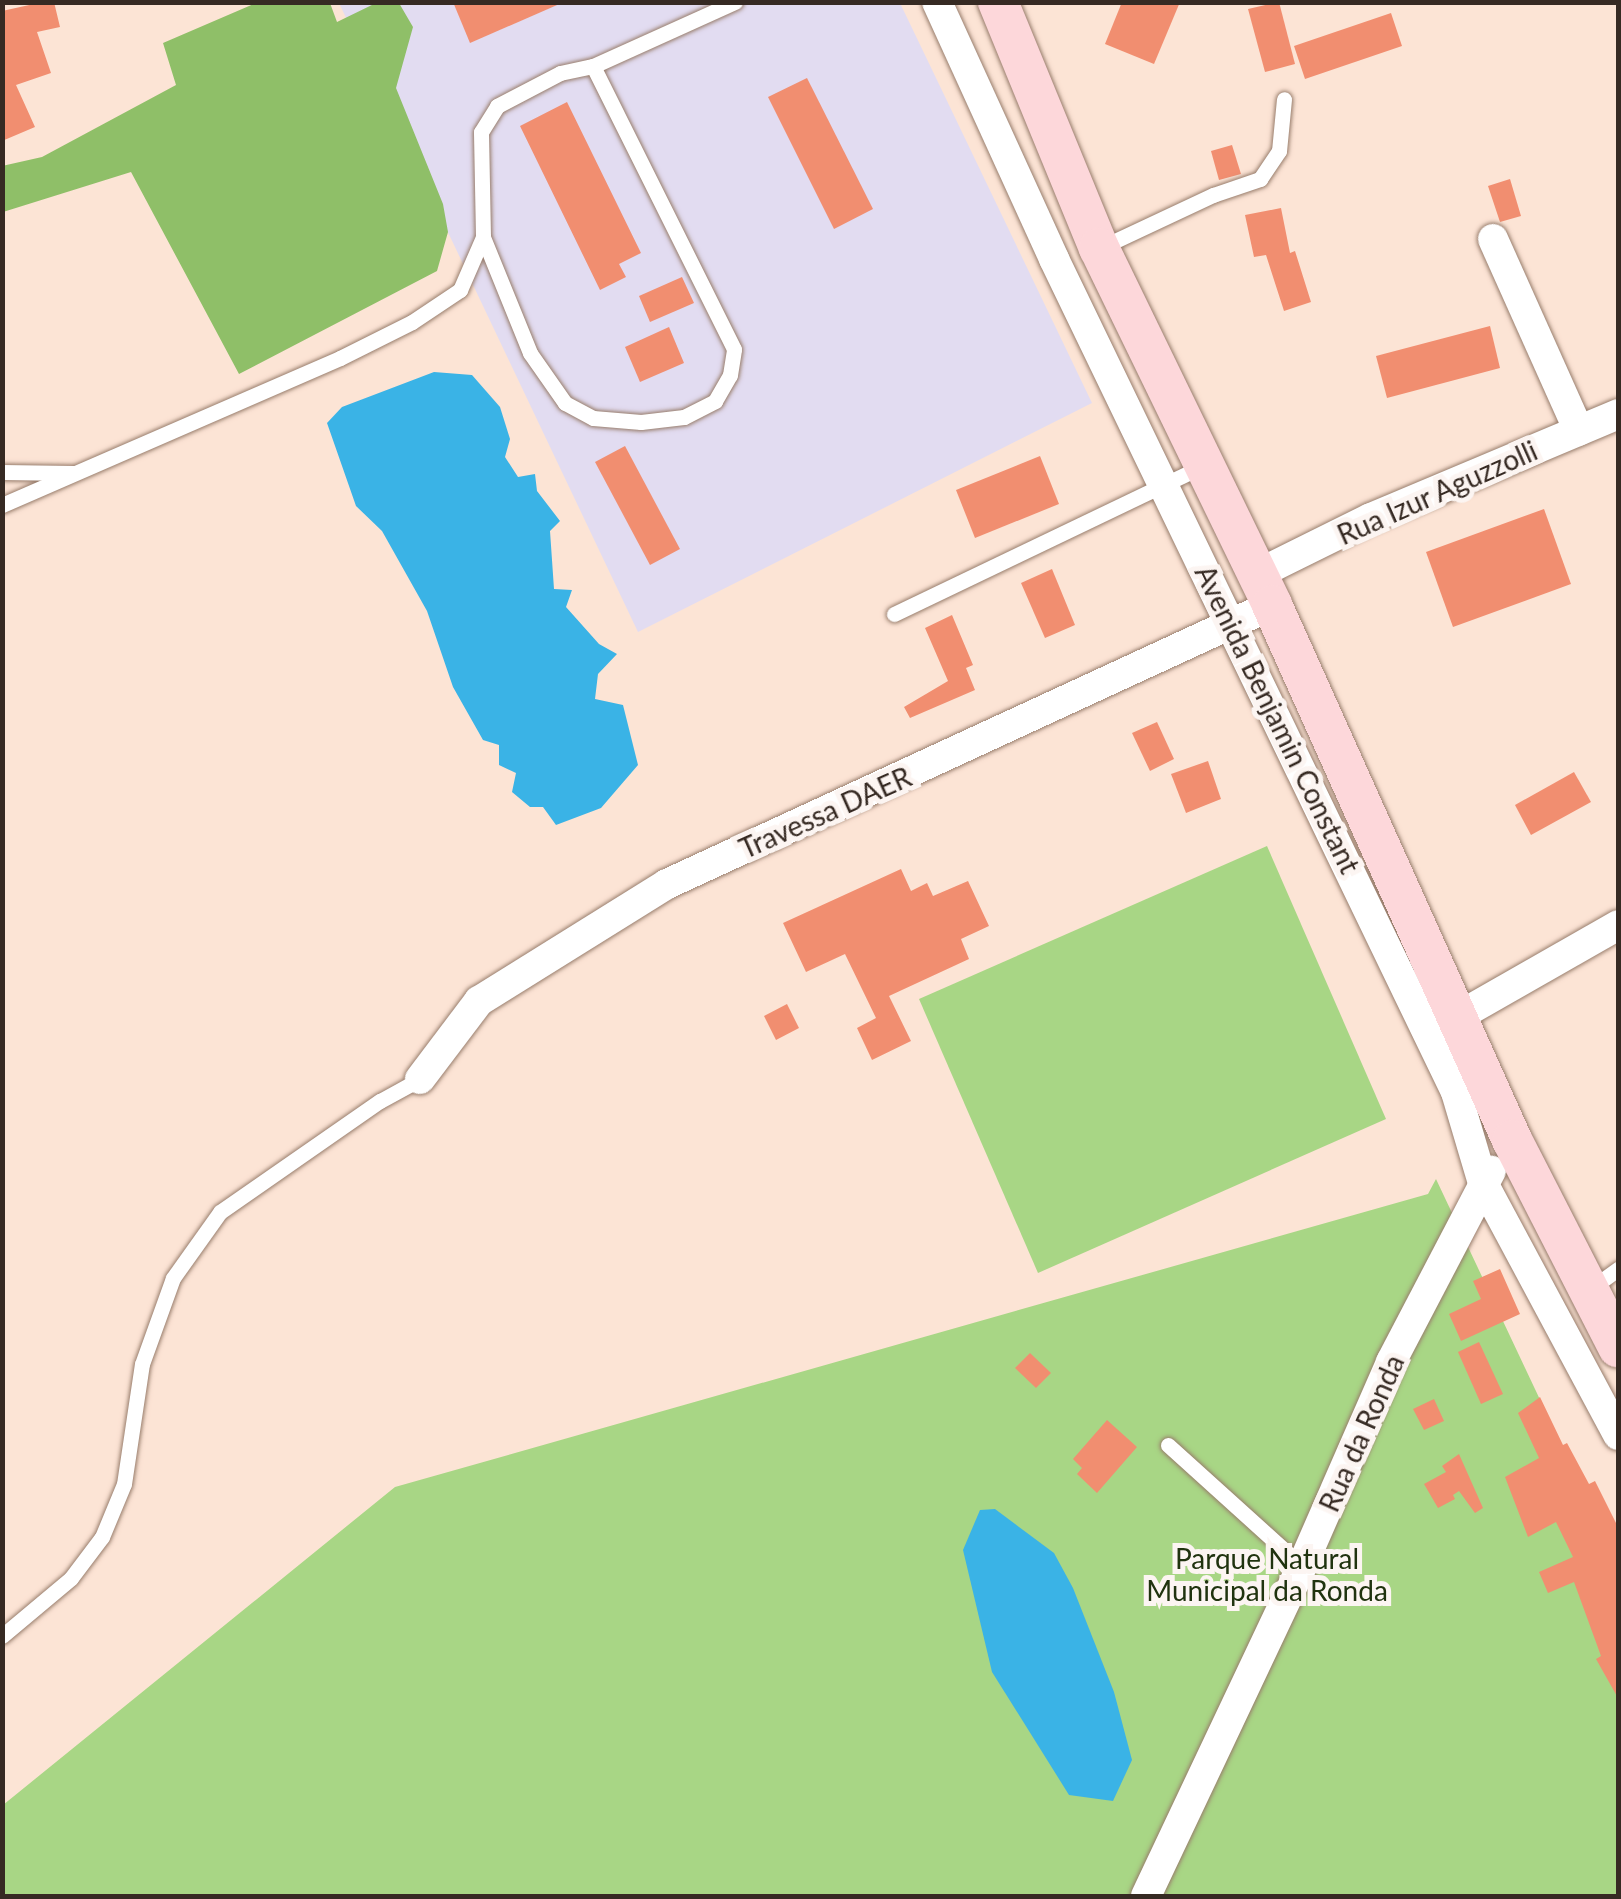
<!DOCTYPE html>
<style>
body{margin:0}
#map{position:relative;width:1621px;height:1899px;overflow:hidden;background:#fce4d5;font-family:Lato,sans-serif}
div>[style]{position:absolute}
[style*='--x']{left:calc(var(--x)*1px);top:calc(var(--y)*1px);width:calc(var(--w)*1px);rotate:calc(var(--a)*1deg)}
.industrial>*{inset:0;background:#e2dcf1}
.green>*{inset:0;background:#a8d685}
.forest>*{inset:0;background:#8fbf68}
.water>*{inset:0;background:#3ab3e6}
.building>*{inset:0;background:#f18e70}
.roads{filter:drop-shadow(0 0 2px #987d6c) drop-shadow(0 0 2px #987d6c)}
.lane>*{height:15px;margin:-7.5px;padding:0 7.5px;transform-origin:7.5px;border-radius:7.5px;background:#fff}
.street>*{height:30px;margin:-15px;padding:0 15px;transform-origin:15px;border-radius:15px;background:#fff}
.secondary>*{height:40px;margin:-20px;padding:0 20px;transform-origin:20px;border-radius:20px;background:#fdd7da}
span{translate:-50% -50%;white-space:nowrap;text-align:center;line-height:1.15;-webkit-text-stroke:10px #fcf5f2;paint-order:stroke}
.street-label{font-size:28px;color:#362a23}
.park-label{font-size:28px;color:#20330f}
.frame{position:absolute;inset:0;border:5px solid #362a23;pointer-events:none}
</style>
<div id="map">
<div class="industrial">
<div style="clip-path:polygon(339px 3px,900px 3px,1092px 403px,638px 632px)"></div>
</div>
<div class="green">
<div style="clip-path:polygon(1267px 846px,1386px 1119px,1038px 1273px,919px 999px)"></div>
<div style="clip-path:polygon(1436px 1179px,1618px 1565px,1618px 1896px,3px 1896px,3px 1805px,395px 1487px,1428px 1194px)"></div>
</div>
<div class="forest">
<div style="clip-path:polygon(256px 3px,330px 3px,337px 22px,376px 3px,399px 3px,413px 27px,396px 88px,443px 204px,448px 232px,437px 271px,239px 374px,131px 172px,3px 212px,2px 166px,42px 157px,176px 85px,163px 43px)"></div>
</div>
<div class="water">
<div style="clip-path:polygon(434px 372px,472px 375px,500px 407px,510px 439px,505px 457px,518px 477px,535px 474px,537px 491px,560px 521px,550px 531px,554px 589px,572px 590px,566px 607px,599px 644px,617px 654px,598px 674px,595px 699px,623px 705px,638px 765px,601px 808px,556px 825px,543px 807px,530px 807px,512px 792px,516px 773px,499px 765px,499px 745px,483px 740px,453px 687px,427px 611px,382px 531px,356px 506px,327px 423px,342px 407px)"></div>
<div style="clip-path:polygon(995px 1509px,1054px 1553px,1073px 1588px,1114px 1692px,1132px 1760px,1113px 1801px,1069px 1795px,992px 1672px,963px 1550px,980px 1510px)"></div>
</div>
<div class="building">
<div style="clip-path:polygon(43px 2px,54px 2px,60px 27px,37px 32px,51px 73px,16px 85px,35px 127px,2px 141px,2px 11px)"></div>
<div style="clip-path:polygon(453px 2px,564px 2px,470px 43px)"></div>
<div style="clip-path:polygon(1122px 2px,1180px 2px,1154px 64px,1105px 44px)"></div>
<div style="clip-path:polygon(1279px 2px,1295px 64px,1265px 72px,1248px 9px)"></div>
<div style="clip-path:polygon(1391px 13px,1402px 46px,1305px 79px,1294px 46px)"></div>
<div style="clip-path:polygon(807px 78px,873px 209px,834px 229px,768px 97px)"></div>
<div style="clip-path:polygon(567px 102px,641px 253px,619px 264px,626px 277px,600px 290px,520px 126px)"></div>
<div style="clip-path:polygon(1232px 145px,1241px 174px,1219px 180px,1211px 151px)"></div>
<div style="clip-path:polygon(1510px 179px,1521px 216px,1500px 222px,1488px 186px)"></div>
<div style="clip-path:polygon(1281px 208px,1290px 253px,1295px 251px,1311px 302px,1284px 311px,1266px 255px,1254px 257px,1245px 215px)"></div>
<div style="clip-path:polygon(682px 277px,694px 303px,650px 322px,639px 296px)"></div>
<div style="clip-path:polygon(1490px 326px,1500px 368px,1387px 398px,1376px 356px)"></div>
<div style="clip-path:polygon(669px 327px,684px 363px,640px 382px,625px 347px)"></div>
<div style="clip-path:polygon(625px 446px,680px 549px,650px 565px,595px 462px)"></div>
<div style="clip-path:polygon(1040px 456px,1059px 504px,975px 538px,956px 490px)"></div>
<div style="clip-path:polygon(1544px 509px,1571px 584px,1453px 627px,1426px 552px)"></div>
<div style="clip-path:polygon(1052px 569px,1075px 625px,1045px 638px,1021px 583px)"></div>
<div style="clip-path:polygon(952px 615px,973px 665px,966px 668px,975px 690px,910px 718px,904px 707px,948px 681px,925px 628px)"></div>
<div style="clip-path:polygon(1157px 722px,1174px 759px,1150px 771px,1132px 733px)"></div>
<div style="clip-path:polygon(1208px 761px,1221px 799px,1186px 813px,1171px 774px)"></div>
<div style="clip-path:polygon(1574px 772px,1591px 802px,1531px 835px,1515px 805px)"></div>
<div style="clip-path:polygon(901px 869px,911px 891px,927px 883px,933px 896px,968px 881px,989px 926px,961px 939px,969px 959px,889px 996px,911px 1041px,872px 1060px,857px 1028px,876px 1018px,845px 954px,806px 972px,783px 923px)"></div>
<div style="clip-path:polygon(787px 1004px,799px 1028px,776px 1040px,764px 1016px)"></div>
<div style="clip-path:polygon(1500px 1269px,1520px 1314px,1461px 1341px,1449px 1314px,1481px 1299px,1473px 1281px)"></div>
<div style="clip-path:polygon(1479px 1342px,1503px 1394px,1481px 1404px,1458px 1352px)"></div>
<div style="clip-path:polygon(1030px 1353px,1051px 1373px,1036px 1388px,1015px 1368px)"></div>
<div style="clip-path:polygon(1540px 1397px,1563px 1445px,1567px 1443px,1589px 1484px,1595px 1481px,1618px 1527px,1618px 1698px,1596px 1659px,1601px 1656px,1574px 1582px,1548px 1593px,1539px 1572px,1573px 1557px,1556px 1522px,1528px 1537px,1505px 1477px,1539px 1458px,1518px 1413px)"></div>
<div style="clip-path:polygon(1434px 1399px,1444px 1421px,1424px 1430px,1413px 1409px)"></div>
<div style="clip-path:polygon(1107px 1420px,1137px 1447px,1097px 1493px,1077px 1474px,1082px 1468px,1073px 1459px)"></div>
<div style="clip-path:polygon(1459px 1454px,1483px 1508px,1475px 1513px,1459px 1491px,1453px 1495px,1455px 1499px,1438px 1508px,1424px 1484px,1446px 1472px,1442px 1466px)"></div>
</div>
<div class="roads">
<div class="lane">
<div style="--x:483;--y:237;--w:125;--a:67.9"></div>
<div style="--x:530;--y:353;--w:61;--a:55"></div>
<div style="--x:565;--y:403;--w:32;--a:28"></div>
<div style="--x:593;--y:418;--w:48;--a:4.8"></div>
<div style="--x:641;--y:422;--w:43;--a:-6.6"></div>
<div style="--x:684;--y:417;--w:35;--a:-27"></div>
<div style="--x:715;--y:401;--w:30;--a:-60"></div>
<div style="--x:730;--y:375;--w:26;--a:-81"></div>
<div style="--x:734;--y:349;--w:316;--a:-116.5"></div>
<div style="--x:1102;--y:247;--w:123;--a:-25.1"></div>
<div style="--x:1213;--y:195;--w:50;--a:-18.8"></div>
<div style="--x:1260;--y:179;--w:34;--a:-56"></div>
<div style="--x:1279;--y:151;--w:52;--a:-84.5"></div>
<div style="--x:2;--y:472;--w:71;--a:0.8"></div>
<div style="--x:2;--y:505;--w:369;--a:-23.5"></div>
<div style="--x:340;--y:358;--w:80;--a:-26.6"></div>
<div style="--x:412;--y:322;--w:58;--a:-33.7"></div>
<div style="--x:460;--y:290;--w:58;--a:-66.5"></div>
<div style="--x:483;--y:237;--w:105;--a:-91.1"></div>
<div style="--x:481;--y:132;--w:31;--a:-58"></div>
<div style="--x:497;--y:106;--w:71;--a:-27.6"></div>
<div style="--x:560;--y:73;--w:34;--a:-12"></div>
<div style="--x:593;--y:66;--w:156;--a:-24.3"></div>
<div style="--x:894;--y:614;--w:343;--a:-25.6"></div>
<div style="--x:1589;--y:1290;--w:36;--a:-36"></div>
<div style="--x:1168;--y:1445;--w:181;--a:42.1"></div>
<div style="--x:2;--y:1636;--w:90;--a:-40"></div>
<div style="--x:71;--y:1578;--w:51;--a:-52.9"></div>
<div style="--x:102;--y:1537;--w:57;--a:-67.5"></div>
<div style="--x:124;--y:1484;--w:121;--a:-81.5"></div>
<div style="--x:142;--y:1364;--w:91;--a:-70.2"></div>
<div style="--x:173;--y:1278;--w:81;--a:-54.5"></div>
<div style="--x:220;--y:1212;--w:195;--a:-34.8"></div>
<div style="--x:380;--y:1101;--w:46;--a:-28.8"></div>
</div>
<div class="street">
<div style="--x:937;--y:2;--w:282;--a:65.5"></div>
<div style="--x:1054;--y:259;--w:925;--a:64.24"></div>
<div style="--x:1456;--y:1092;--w:95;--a:73.5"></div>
<div style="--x:1483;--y:1183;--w:286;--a:61.8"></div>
<div style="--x:1493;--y:239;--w:210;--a:65.9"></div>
<div style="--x:1258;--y:574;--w:126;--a:-26.4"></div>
<div style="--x:1371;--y:518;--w:268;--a:-22.8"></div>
<div style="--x:1457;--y:1017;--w:185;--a:-29.7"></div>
<div style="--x:420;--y:1079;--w:98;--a:-52.9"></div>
<div style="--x:479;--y:1001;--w:221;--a:-31.9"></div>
<div style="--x:667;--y:884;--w:666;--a:-24.76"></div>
<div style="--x:1146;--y:1896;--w:365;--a:-64.7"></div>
<div style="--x:1302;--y:1566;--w:223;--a:-66.4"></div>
<div style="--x:1391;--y:1362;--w:216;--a:-62.4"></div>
</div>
<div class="secondary">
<div style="--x:998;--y:2;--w:266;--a:67.7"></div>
<div style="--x:1099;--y:248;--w:397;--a:64.1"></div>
<div style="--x:1272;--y:605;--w:586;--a:65.84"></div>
<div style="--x:1512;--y:1140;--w:233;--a:62.9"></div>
</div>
</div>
<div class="street-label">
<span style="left:1437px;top:492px;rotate:-24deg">Rua Izur Aguzzolli</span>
<span style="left:1278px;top:719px;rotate:64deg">Avenida Benjamin Constant</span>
<span style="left:825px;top:812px;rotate:-24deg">Travessa DAER</span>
<span style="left:1361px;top:1433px;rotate:-66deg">Rua da Ronda</span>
</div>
<div class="park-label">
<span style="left:1267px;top:1574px">Parque Natural<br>Municipal da Ronda</span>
</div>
<div class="frame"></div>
</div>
